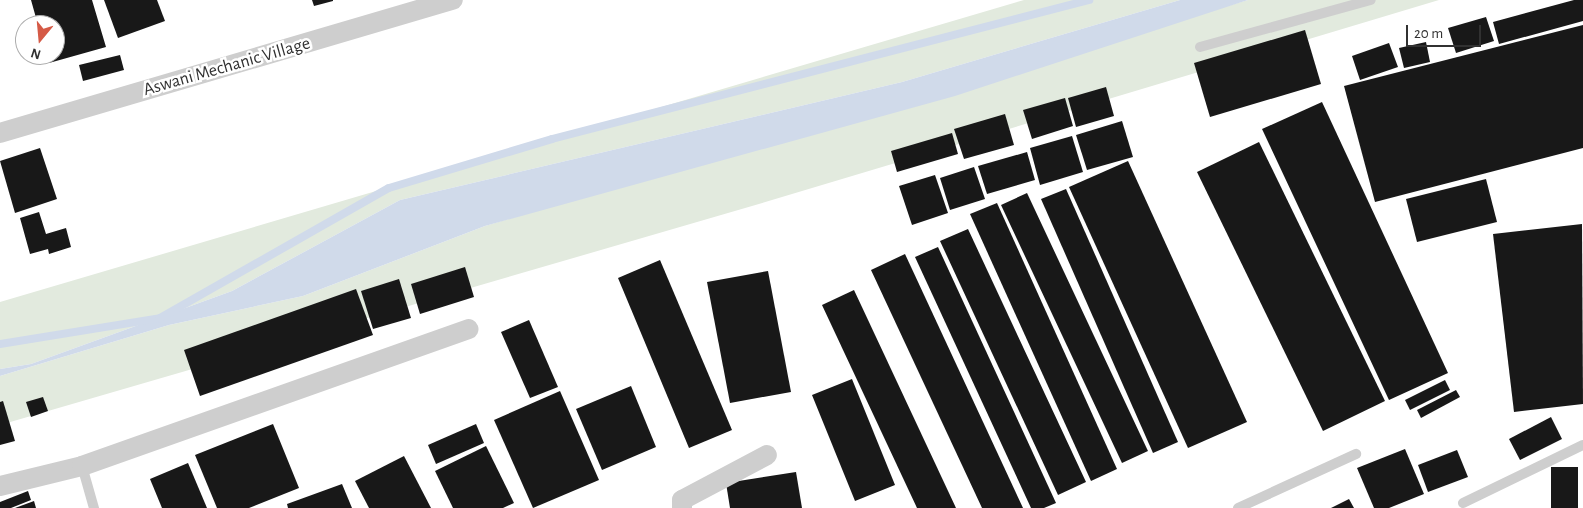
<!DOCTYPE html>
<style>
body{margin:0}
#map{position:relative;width:1583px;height:508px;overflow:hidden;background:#fff;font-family:"Alegreya Sans",sans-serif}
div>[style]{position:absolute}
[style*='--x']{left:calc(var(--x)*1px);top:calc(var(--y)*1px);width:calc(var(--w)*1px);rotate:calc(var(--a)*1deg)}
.green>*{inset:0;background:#e2eade}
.water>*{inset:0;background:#d0daea}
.stream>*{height:8px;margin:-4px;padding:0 4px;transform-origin:4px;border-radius:4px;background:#d0daea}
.building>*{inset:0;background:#181818}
.service>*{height:10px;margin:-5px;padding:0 5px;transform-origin:5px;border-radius:5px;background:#cecece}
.minor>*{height:20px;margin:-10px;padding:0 10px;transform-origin:10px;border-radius:10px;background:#cecece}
span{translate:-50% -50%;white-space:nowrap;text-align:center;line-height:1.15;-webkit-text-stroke:5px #fff;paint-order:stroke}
.street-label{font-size:18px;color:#313131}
.north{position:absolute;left:15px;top:15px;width:50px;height:50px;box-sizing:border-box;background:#fff;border:1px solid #adadad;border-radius:50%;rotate:197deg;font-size:14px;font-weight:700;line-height:20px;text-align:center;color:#313131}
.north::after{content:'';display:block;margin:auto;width:18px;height:22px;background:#d55a46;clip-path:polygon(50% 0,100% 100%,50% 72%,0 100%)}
.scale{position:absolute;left:1406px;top:25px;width:75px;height:22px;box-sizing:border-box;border:2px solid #313131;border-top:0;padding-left:6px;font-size:15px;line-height:18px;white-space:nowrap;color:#313131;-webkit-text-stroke:4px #fff;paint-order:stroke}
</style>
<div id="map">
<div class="green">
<div style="clip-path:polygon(1024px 0,1180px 0,902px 82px,400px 200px,232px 291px,31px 364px,0 369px,0 302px)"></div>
<div style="clip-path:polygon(1248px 0,1439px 0,752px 206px,0 425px,0 376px,169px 325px,303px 296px,485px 226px)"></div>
</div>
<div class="water">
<div style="clip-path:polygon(1180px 0,1248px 0,955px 96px,485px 226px,303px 296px,169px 325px,0 376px,0 369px,31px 364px,232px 291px,400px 200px,902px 82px)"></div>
</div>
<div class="stream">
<div style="--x:0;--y:344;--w:162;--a:-9.2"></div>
<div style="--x:160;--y:318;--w:263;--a:-29.6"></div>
<div style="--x:389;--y:188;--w:170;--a:-16.7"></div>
<div style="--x:552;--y:139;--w:555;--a:-14.51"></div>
</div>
<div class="building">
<div style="clip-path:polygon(31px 0,92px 0,106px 47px,49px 63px,46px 55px,55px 55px,55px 25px,38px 25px)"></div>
<div style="clip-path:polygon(104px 0,157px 0,165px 21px,118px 38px)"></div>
<div style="clip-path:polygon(312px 0,333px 0,333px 1px,314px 6px)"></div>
<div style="clip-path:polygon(1574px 0,1583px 0,1583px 21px,1499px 44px,1493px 22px)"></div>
<div style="clip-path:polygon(1486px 17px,1494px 41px,1456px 53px,1448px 28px)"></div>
<div style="clip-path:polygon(1583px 25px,1583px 148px,1375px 202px,1344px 86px)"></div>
<div style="clip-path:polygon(1305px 30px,1321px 84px,1210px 117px,1194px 63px)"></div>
<div style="clip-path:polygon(1426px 42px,1430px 62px,1404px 68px,1399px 48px)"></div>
<div style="clip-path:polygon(1389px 43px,1398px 67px,1360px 80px,1352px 56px)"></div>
<div style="clip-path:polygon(120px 55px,124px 70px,83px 81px,79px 65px)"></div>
<div style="clip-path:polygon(1106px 87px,1114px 116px,1076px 127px,1068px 98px)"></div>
<div style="clip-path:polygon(1065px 98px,1073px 126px,1032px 139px,1023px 110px)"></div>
<div style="clip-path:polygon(1322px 102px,1448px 373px,1389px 400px,1262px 129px)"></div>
<div style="clip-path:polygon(1005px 114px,1014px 145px,964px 159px,954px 129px)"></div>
<div style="clip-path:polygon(1122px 121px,1133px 157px,1087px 170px,1076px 135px)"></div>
<div style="clip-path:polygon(952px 133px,958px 154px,897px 172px,891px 151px)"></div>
<div style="clip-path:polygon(1072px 136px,1083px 172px,1040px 185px,1030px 148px)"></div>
<div style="clip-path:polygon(1259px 142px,1385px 401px,1323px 431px,1197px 172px)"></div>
<div style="clip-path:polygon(40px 148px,57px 199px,15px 213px,0 161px)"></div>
<div style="clip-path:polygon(1027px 152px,1035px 180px,987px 194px,978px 166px)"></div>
<div style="clip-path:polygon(1128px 161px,1247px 422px,1188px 448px,1069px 187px)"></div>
<div style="clip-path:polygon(974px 167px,985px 199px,950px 210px,940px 178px)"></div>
<div style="clip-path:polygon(935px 175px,948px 213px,912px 225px,899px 186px)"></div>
<div style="clip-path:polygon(1486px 179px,1497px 222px,1417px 242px,1406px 199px)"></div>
<div style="clip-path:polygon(1066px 189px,1178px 442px,1153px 453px,1041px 199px)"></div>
<div style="clip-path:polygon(1027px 193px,1148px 451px,1122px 463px,1001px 205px)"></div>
<div style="clip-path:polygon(997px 203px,1117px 469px,1091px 481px,970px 214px)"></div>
<div style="clip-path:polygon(39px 212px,46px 234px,66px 228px,71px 247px,49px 254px,48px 249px,30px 254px,20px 218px)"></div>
<div style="clip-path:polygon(1582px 224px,1583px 404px,1514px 412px,1493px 234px)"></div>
<div style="clip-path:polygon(968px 229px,1086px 482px,1058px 495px,940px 241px)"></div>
<div style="clip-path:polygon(938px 247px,1056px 503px,1044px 508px,1031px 508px,915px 257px)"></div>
<div style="clip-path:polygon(905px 254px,1023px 508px,982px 508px,871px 270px)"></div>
<div style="clip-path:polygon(660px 260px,732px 430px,689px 448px,618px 278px)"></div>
<div style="clip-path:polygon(465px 267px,474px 297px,420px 314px,411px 284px)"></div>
<div style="clip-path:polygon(768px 271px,791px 392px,730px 403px,707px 282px)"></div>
<div style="clip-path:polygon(399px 279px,411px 318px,373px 329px,361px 291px)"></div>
<div style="clip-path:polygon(356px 289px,373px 335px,200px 396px,184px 350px)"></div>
<div style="clip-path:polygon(854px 290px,956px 508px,917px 508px,822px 305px)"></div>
<div style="clip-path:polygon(529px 320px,558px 387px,530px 398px,501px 332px)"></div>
<div style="clip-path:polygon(852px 379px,895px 485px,855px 501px,812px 395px)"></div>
<div style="clip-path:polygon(1445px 380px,1450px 390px,1410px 410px,1405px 400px)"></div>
<div style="clip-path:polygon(631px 386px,656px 447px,602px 470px,576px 409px)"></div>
<div style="clip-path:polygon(1456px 390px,1460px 397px,1421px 418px,1417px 410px)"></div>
<div style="clip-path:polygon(560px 391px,599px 480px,533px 508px,494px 420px)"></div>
<div style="clip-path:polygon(43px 397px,48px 411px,31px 417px,26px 402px)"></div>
<div style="clip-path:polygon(3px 401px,15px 441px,0 445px,0 402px)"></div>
<div style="clip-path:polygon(1551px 417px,1562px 439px,1520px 460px,1509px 439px)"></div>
<div style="clip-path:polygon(273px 424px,299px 488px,249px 508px,217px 508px,195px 455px)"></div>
<div style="clip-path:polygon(476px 424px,484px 443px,436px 464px,428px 445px)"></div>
<div style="clip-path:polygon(486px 446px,514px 503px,503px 508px,453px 508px,435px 471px)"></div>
<div style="clip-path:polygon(1405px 449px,1424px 494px,1389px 508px,1374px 508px,1357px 468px)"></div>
<div style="clip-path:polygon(1457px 450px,1468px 477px,1428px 492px,1418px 465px)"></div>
<div style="clip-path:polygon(404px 456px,431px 508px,369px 508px,355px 481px)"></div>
<div style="clip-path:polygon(188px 463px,207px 508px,162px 508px,150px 479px)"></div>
<div style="clip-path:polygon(1551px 467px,1578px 467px,1578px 508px,1551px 508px)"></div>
<div style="clip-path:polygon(796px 472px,802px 508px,730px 508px,726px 483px)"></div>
<div style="clip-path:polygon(342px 484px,352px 508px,288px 508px,287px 504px)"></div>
<div style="clip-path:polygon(28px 491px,31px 500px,11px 508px,0 508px,0 502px)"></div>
<div style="clip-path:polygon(1349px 499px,1354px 508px,1331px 508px)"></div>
<div style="clip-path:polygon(34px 501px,36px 508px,15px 508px)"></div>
</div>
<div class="service">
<div style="--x:1200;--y:47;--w:177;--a:-15.4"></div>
<div style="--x:82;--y:466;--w:44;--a:74.1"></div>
<div style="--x:1463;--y:503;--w:133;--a:-25.8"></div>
<div style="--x:1238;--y:508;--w:130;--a:-24.6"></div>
</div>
<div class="minor">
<div style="--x:0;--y:133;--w:472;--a:-16.4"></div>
<div style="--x:0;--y:486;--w:84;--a:-13.7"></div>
<div style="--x:82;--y:466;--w:410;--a:-19.5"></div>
<div style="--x:682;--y:508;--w:8;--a:-90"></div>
<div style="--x:682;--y:500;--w:96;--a:-27.9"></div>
</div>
<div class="street-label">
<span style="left:227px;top:67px;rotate:-16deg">Aswani Mechanic Village</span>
</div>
<div class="north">N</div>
<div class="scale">20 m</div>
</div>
